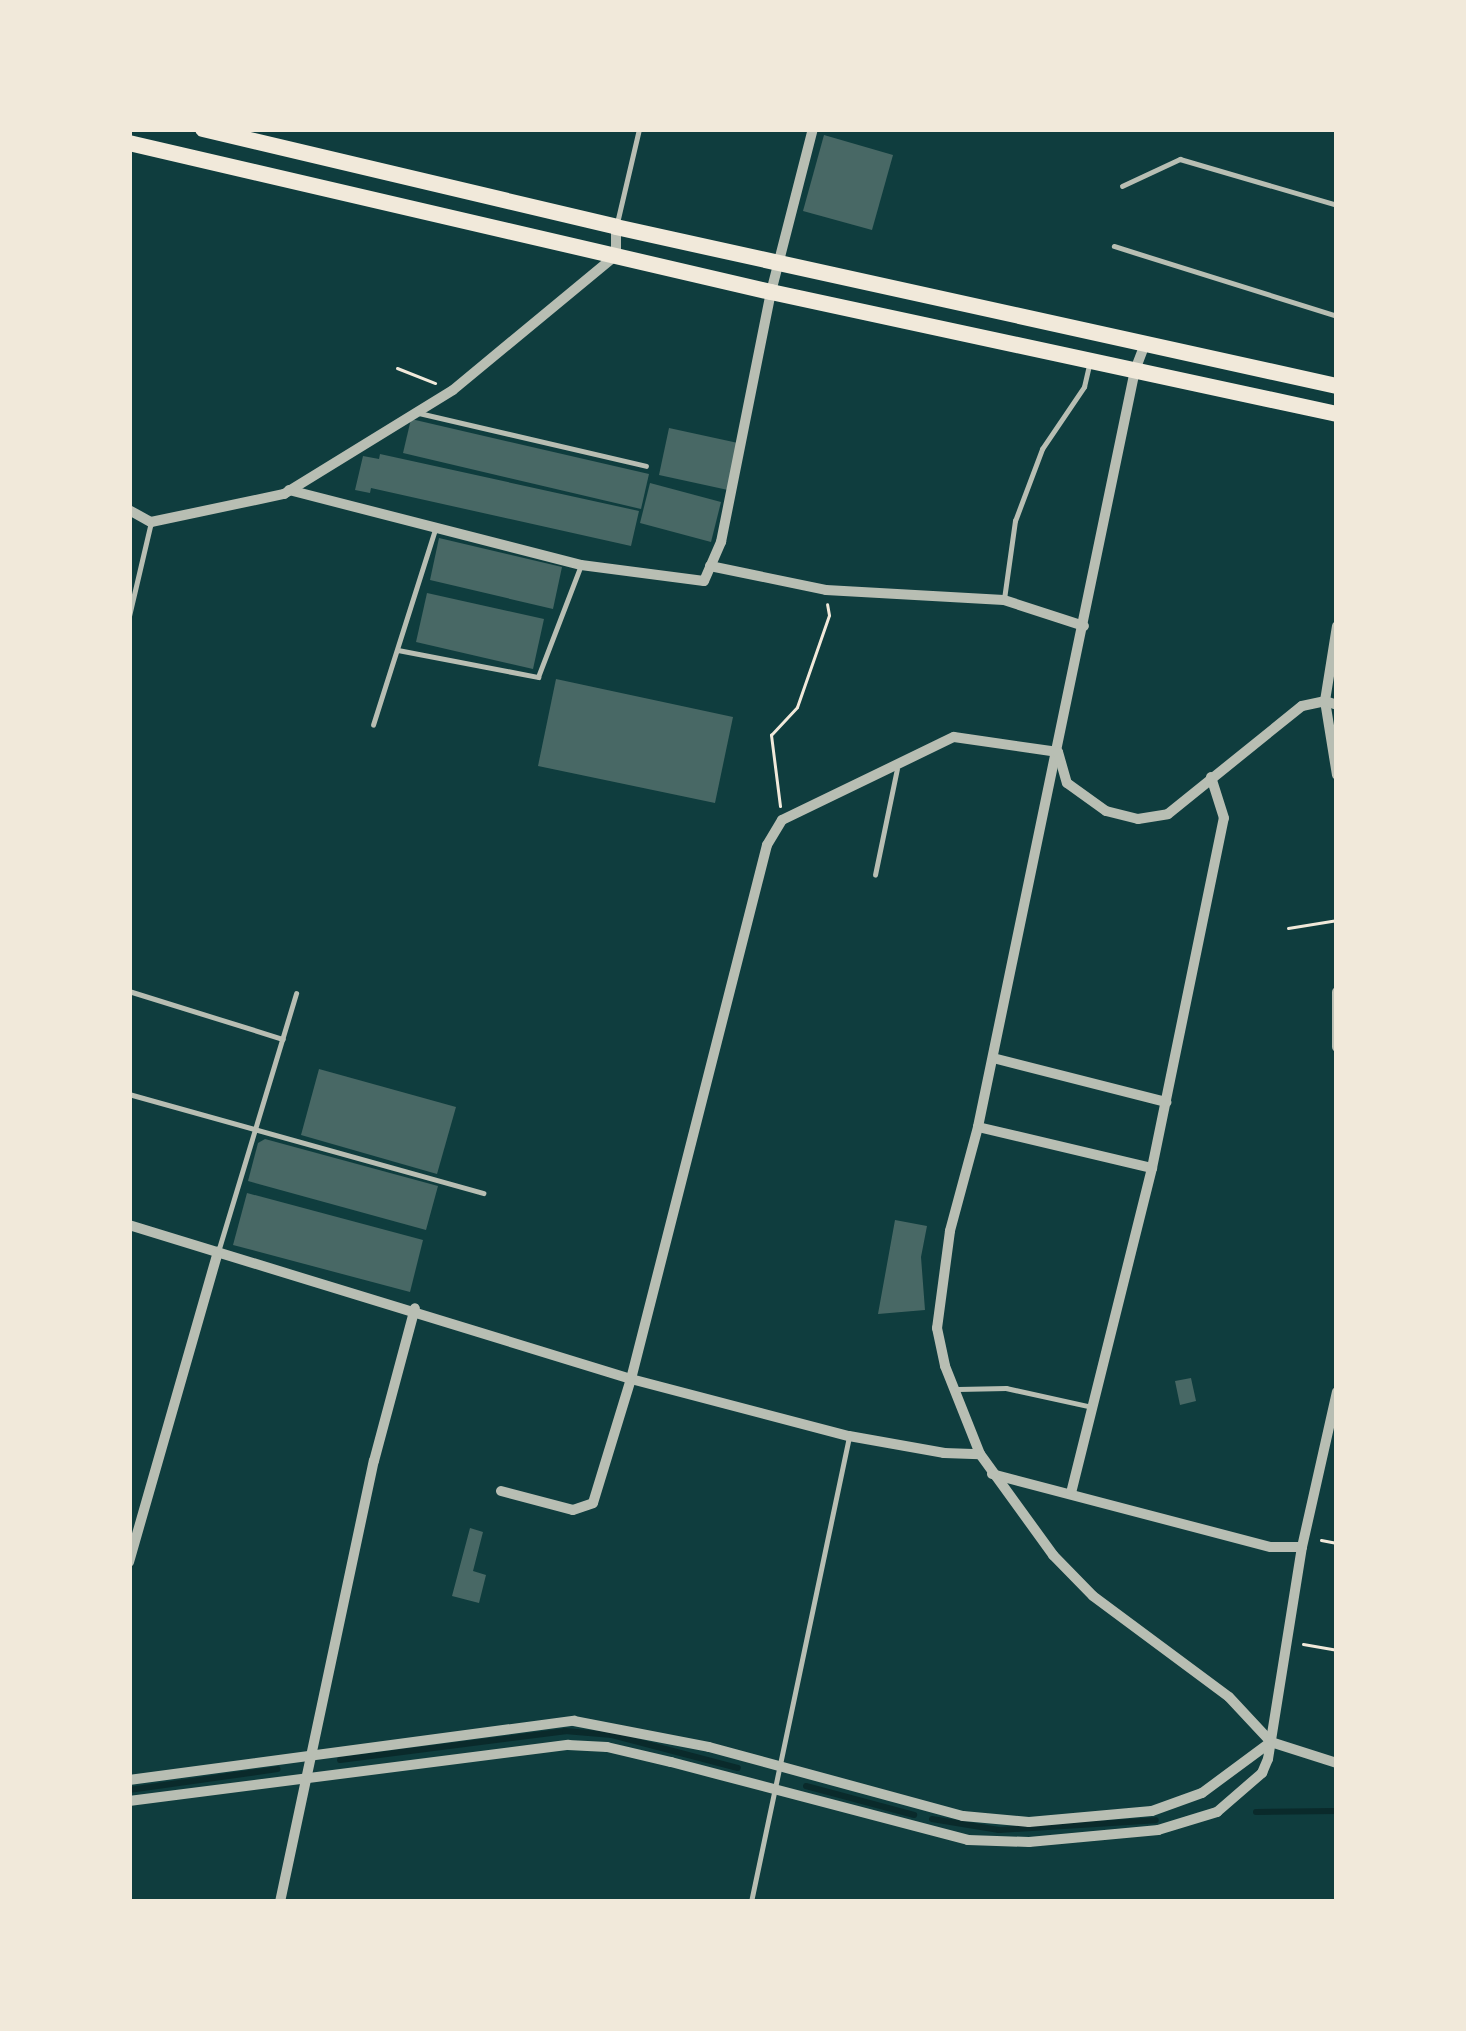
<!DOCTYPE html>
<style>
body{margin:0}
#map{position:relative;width:1466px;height:2031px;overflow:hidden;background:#0f3d3e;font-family:Jost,sans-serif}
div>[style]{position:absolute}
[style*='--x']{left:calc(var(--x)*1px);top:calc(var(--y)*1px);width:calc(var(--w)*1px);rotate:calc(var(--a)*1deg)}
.stream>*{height:6px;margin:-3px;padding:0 3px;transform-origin:3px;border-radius:3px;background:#0a2a2b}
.building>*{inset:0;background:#486865}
.path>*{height:3px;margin:-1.5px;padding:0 1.5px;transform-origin:1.5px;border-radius:1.5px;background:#f1e9da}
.service>*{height:4.5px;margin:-2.25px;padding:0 2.25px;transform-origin:2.25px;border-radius:2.25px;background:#b8beb3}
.minor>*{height:10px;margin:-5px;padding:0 5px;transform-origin:5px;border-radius:5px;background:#b8beb3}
.primary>*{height:16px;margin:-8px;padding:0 8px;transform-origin:8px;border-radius:8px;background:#f1e9da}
span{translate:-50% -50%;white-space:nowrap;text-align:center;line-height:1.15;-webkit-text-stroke:12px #f1e9da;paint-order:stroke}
.frame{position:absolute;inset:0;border:132px solid #f1e9da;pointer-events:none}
</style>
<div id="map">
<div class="stream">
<div style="--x:340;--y:1760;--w:227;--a:-7.3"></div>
<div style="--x:565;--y:1731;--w:47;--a:4.9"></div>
<div style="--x:612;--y:1735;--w:130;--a:14.7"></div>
<div style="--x:806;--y:1786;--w:112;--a:15"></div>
<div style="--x:129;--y:1790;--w:150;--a:-8"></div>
<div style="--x:1256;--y:1812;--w:81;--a:-0.7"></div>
<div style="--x:932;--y:1819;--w:68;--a:9.3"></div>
<div style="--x:999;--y:1830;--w:157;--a:-3.6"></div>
</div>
<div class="building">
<div style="clip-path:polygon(824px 135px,893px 155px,872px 230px,803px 211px)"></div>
<div style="clip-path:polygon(411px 419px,649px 474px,641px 509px,403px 453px)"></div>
<div style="clip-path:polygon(669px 428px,738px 443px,728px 490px,659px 475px)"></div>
<div style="clip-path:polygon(380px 454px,639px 511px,631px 546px,371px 488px,370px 493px,355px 490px,363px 456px,379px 459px)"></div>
<div style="clip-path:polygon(650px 483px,721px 502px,711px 542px,640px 523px)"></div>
<div style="clip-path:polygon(439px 538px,562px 567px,553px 609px,430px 580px)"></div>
<div style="clip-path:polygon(427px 593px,544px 619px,533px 669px,416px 642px)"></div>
<div style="clip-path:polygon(556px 679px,733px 717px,715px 803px,538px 766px)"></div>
<div style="clip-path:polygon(319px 1069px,456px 1107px,437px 1174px,301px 1135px)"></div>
<div style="clip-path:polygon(265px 1139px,438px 1186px,426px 1230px,248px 1181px,258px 1143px)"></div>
<div style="clip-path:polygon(247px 1193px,423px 1240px,410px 1292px,233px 1245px)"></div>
<div style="clip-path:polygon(895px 1220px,927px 1226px,921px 1257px,925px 1310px,878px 1314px)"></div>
<div style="clip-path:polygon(1191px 1378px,1196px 1401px,1180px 1405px,1175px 1381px)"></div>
<div style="clip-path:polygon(470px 1528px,483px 1532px,473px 1571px,486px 1575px,479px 1603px,452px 1596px)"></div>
</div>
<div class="path">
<div style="--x:397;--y:368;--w:41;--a:21.5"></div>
<div style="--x:780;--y:806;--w:72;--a:-97.2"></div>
<div style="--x:771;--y:735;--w:38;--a:-47"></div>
<div style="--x:797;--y:707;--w:97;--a:-70.8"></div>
<div style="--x:829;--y:615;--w:11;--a:-100"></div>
<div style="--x:1288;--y:928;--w:50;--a:-9.3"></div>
<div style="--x:1321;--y:1540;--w:16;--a:11"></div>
<div style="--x:1303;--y:1644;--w:35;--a:10"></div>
</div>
<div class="service">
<div style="--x:1122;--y:186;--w:64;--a:-25"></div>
<div style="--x:1180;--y:159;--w:164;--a:16.3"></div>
<div style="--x:617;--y:223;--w:97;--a:-76.8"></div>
<div style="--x:1114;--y:246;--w:234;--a:17.4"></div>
<div style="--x:419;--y:413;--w:233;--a:13.1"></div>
<div style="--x:1004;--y:599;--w:79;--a:-82"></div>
<div style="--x:1015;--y:521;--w:77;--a:-69.4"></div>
<div style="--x:1042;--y:449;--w:75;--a:-55.9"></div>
<div style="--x:1084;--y:387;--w:23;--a:-77"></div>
<div style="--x:129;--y:616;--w:97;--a:-76.8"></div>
<div style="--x:398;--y:650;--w:143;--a:10.9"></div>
<div style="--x:538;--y:677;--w:120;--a:-69"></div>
<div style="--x:373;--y:725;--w:205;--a:-72.4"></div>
<div style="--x:875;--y:875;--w:108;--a:-78.3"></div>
<div style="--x:129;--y:991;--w:161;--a:17.3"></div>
<div style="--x:129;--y:1094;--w:368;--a:15.6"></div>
<div style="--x:218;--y:1252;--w:270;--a:-73.2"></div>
<div style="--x:958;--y:1389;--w:48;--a:-1.2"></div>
<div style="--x:1006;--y:1388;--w:84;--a:12.4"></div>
<div style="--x:751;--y:1902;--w:474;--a:-78.1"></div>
</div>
<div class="minor">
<div style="--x:1145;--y:344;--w:28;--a:111"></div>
<div style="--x:1135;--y:370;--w:773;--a:101.72"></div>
<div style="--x:978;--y:1127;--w:108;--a:105.1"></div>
<div style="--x:950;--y:1231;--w:98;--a:97.6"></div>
<div style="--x:937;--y:1328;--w:39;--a:78"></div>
<div style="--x:945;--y:1366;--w:95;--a:68.3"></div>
<div style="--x:980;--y:1454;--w:125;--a:54.1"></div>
<div style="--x:1053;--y:1555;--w:57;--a:45.7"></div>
<div style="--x:1093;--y:1596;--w:169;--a:36.6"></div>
<div style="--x:1229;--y:1697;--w:62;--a:47"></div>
<div style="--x:1271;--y:1742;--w:69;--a:17.7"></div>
<div style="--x:289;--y:490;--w:301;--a:14.4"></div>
<div style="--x:581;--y:565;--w:124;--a:7.4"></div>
<div style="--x:704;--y:581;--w:43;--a:-66.4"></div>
<div style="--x:721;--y:542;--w:255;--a:-78.7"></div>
<div style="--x:771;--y:292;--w:168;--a:-75.6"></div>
<div style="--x:129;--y:510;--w:25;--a:29"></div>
<div style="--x:151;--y:522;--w:136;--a:-11.9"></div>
<div style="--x:284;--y:494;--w:198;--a:-31.6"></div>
<div style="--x:453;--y:390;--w:212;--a:-39.6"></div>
<div style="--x:616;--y:255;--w:28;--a:-90"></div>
<div style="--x:710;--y:566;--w:118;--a:11.7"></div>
<div style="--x:826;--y:590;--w:178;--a:3.2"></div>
<div style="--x:1004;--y:600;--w:84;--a:18"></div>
<div style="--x:1337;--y:626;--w:76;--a:99.1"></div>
<div style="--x:1325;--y:701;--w:75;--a:80.8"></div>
<div style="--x:1337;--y:992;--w:55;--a:90"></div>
<div style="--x:993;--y:1058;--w:179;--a:14.3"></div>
<div style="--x:978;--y:1127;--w:179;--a:13.3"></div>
<div style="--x:129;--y:1225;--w:525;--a:17.05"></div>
<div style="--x:631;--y:1379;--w:225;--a:14.7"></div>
<div style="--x:849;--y:1436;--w:97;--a:10.1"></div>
<div style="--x:944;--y:1453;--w:36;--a:2"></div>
<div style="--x:992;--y:1474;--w:288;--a:14.7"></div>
<div style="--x:1271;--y:1547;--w:31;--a:0"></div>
<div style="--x:501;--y:1491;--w:74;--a:14.8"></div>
<div style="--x:573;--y:1510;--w:21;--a:-19"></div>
<div style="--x:593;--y:1503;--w:130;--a:-73"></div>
<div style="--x:631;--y:1379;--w:551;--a:-75.71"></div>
<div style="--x:767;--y:845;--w:29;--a:-59"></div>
<div style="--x:782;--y:820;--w:191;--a:-25.8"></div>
<div style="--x:954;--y:737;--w:105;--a:8.2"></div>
<div style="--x:1058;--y:752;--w:32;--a:74"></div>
<div style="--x:1067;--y:783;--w:48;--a:35.7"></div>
<div style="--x:1106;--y:811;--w:33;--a:14"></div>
<div style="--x:1138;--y:819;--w:30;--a:-9"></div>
<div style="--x:1168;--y:814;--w:172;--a:-38.9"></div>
<div style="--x:1302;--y:706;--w:24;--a:-12"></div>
<div style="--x:1325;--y:701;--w:13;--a:18"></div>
<div style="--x:1071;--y:1493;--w:335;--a:-76"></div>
<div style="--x:1152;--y:1168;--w:357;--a:-78.4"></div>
<div style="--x:1224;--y:818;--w:43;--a:-107.6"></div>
<div style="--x:129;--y:1562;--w:323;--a:-74"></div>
<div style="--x:129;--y:1780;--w:449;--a:-7.6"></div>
<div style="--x:574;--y:1721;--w:137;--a:10.9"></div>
<div style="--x:709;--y:1747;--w:263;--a:15.2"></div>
<div style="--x:963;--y:1816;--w:66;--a:5.2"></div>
<div style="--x:1029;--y:1822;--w:123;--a:-5.1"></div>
<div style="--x:1152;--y:1811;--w:53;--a:-19.8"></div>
<div style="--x:1202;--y:1793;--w:86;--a:-36.5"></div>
<div style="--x:129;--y:1801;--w:443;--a:-7.3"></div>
<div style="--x:568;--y:1745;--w:39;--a:3"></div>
<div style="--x:607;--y:1747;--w:66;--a:13.2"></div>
<div style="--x:671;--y:1762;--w:307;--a:14.7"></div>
<div style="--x:968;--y:1840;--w:61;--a:1.9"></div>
<div style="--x:1029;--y:1842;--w:130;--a:-5.3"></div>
<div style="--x:1158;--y:1830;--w:62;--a:-17"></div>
<div style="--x:1217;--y:1812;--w:60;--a:-40.9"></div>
<div style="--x:1262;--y:1773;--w:15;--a:-67"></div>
<div style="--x:1268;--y:1759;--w:215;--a:-80.9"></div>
<div style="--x:1302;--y:1547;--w:159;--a:-77.3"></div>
<div style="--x:280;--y:1902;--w:451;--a:-78"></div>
<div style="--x:374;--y:1461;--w:158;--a:-75"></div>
</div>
<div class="primary">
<div style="--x:203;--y:129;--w:424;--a:13.3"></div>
<div style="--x:616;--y:227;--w:738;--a:12.44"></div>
<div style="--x:129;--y:143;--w:659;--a:13.07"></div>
<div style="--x:771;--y:292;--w:579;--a:12.16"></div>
</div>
<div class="frame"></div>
</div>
